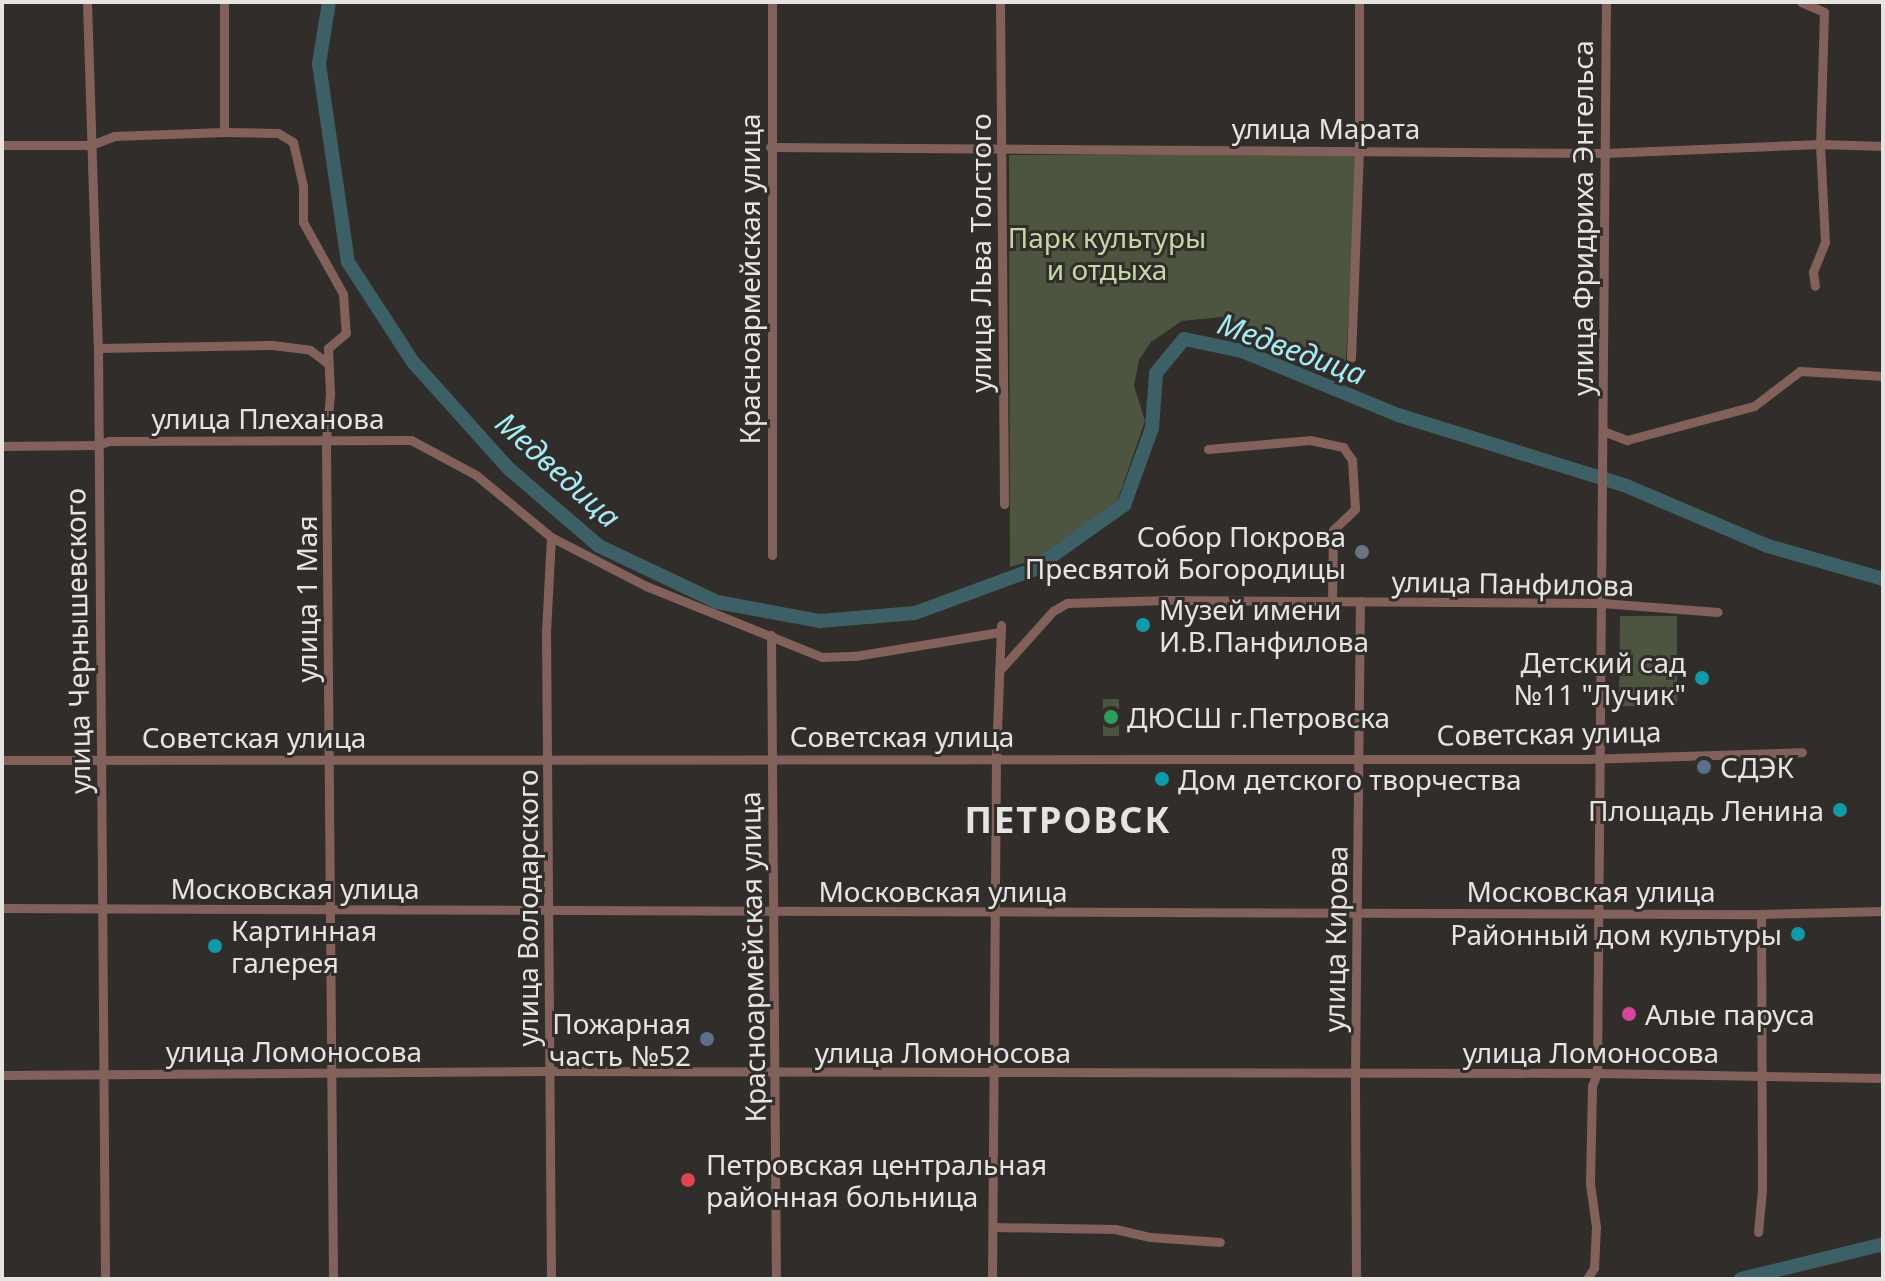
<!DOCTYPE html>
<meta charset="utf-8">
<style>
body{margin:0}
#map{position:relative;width:1885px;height:1281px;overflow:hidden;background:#312d2a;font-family:"Noto Sans",sans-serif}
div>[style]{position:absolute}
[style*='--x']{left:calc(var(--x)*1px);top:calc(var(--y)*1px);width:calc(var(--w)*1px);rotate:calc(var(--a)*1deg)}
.green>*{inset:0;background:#4d5440}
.river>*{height:14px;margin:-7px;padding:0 7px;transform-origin:7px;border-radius:7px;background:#3d6066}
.minor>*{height:9px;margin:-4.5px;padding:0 4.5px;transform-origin:4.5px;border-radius:4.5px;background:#83615b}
.dots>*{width:22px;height:22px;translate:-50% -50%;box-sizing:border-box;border:4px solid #312d2a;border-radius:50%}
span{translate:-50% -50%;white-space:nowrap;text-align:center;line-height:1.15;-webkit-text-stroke:6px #312d2a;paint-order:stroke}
.street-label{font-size:28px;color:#e6e3e1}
.park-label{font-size:28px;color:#c5d7a3}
.poi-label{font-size:28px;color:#e6e3e1}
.right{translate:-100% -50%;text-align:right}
.left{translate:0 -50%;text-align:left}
.water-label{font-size:30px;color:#a4ebf6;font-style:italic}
.district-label{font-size:36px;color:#e6e3e1;font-weight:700;letter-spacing:2px}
.frame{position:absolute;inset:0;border:4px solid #e6e3e1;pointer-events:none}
</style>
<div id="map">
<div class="green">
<div style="clip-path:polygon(1357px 152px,1346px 362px,1221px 317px,1182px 321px,1151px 342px,1139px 360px,1134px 386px,1145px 421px,1116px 505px,1041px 558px,1010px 567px,1009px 155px)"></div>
<div style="clip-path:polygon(1620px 616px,1677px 616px,1677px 707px,1619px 706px)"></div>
<div style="clip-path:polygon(1103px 699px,1119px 699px,1119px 736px,1103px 736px)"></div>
</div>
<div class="river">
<div style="--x:329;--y:2;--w:63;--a:99.2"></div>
<div style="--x:319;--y:64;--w:200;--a:81.7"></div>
<div style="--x:348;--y:262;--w:119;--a:57"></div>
<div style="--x:413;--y:362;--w:142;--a:48.1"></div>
<div style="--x:508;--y:468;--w:120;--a:40.6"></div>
<div style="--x:599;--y:546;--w:131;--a:25.4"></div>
<div style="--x:717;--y:602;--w:105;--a:10.5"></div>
<div style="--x:820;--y:621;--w:95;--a:-4.8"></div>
<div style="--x:915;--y:613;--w:125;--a:-20.2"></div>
<div style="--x:1032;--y:570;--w:113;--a:-35.2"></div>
<div style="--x:1124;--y:505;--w:82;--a:-70"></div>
<div style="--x:1152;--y:428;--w:55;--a:-85.8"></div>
<div style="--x:1156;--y:373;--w:44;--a:-50.5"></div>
<div style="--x:1184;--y:339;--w:59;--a:11.7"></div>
<div style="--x:1242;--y:351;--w:169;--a:22.3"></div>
<div style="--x:1398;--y:415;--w:237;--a:17.2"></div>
<div style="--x:1624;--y:485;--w:156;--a:23"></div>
<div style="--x:1768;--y:546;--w:120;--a:16"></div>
<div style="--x:1741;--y:1279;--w:146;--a:-13.8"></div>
</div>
<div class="minor">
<div style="--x:87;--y:2;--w:346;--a:88.2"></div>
<div style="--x:98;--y:348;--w:931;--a:89.57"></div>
<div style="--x:224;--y:2;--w:130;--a:90"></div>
<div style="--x:224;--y:132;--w:54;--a:1.1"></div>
<div style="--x:278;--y:133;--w:17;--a:31"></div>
<div style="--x:293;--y:142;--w:45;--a:77.2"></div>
<div style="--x:303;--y:186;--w:36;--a:90"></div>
<div style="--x:303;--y:222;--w:82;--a:60.9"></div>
<div style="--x:343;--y:294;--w:39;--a:86"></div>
<div style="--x:346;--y:333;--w:23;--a:140"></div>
<div style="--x:328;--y:348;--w:46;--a:87.5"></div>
<div style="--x:330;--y:394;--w:47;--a:94.9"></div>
<div style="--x:326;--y:441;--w:838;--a:89.52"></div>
<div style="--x:1000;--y:2;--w:502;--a:89.54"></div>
<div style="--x:1801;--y:2;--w:25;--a:23"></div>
<div style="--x:1824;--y:12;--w:132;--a:91.7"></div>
<div style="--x:1820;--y:144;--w:98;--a:87.1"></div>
<div style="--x:1825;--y:242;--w:32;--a:112"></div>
<div style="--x:1813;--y:272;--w:14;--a:82"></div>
<div style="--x:2;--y:145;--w:89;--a:0"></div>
<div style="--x:91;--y:145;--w:25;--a:-21"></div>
<div style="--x:114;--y:136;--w:110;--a:-2.1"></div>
<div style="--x:770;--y:147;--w:835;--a:0.41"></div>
<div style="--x:1605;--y:153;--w:215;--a:-2.4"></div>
<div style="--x:1820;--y:144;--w:63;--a:1.8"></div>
<div style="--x:98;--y:348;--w:174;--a:-1"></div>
<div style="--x:272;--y:345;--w:38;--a:7"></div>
<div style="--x:310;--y:350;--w:21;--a:37"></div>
<div style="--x:1351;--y:358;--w:208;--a:-87.8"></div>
<div style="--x:1359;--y:150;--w:148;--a:-90"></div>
<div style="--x:1603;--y:431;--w:26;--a:21"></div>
<div style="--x:1627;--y:440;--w:131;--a:-15"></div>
<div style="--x:1754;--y:406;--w:58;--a:-37.3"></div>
<div style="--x:1800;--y:371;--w:83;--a:3.4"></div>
<div style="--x:2;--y:446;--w:95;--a:-0.6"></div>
<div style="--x:97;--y:445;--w:13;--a:-18"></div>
<div style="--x:109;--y:441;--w:302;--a:-0.2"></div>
<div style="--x:411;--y:440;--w:74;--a:28.3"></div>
<div style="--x:476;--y:475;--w:97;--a:39.6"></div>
<div style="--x:551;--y:537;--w:107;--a:27.3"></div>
<div style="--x:646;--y:586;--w:190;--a:22"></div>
<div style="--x:822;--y:657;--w:33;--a:-2"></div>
<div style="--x:855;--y:656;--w:147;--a:-9.4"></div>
<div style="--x:1208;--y:449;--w:102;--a:-5"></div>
<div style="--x:1310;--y:440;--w:34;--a:12"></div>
<div style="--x:1343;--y:447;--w:16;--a:55"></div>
<div style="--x:1352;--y:460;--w:49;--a:86.5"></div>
<div style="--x:1355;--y:509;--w:30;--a:136"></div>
<div style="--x:1333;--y:530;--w:71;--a:90.8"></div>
<div style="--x:772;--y:555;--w:553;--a:-90"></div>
<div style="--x:771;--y:635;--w:644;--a:89.56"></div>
<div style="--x:999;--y:671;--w:81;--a:-48"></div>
<div style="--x:1053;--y:611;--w:16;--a:-30"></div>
<div style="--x:1067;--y:603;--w:101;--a:-1.7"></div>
<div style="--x:1168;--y:600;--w:434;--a:0.4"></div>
<div style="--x:1602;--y:603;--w:116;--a:4.4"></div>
<div style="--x:2;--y:760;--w:1583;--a:-0.04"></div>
<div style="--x:1585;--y:759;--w:217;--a:-1.8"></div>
<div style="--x:2;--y:908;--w:1759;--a:0.2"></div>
<div style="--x:1761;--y:914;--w:122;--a:-1.4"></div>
<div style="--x:2;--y:1075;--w:546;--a:-0.42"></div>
<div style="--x:548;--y:1071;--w:1049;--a:0.11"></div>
<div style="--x:1597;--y:1073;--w:286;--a:1"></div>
<div style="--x:993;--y:1227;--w:122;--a:0.9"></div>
<div style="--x:1115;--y:1229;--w:36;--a:13"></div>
<div style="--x:1150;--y:1237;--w:70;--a:4.1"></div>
<div style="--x:1758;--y:1232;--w:42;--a:-84.6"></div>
<div style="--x:1762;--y:1190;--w:276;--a:-90.2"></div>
<div style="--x:551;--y:1279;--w:647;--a:-90.44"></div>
<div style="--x:546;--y:632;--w:95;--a:-87"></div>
<div style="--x:992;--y:1279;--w:522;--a:-89.56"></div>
<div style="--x:996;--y:757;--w:132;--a:-87.8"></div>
<div style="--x:1356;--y:1279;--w:205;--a:-90.3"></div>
<div style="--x:1355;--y:1074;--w:473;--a:-89.4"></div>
<div style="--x:1587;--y:1279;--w:13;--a:-58"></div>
<div style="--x:1594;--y:1268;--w:41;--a:-87.2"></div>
<div style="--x:1596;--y:1227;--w:44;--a:-97.8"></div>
<div style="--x:1590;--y:1183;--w:97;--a:-88.8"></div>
<div style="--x:1592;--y:1086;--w:14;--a:-69"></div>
<div style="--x:1597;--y:1073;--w:1071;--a:-89.52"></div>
</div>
<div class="dots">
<div style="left:1362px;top:552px;background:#6b7280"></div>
<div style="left:1143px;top:625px;background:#0f9aa8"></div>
<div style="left:1702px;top:678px;background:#0f9aa8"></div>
<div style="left:1111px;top:717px;background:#2e9e5b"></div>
<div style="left:1704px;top:767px;background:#5c6f8a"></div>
<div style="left:1162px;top:779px;background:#0f9aa8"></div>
<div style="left:1840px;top:810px;background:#0f9aa8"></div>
<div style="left:1798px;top:934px;background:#0f9aa8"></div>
<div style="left:215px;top:946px;background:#0f9aa8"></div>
<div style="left:1629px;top:1014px;background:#d1479c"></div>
<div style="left:707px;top:1039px;background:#5c6f8a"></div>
<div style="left:688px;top:1180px;background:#e0444e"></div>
</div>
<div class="street-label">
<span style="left:1326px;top:128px">улица Марата</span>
<span style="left:1582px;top:218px;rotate:-90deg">улица Фридриха Энгельса</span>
<span style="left:980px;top:253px;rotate:-90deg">улица Льва Толстого</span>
<span style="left:749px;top:279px;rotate:-90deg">Красноармейская улица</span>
<span style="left:268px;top:418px">улица Плеханова</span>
<span style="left:1513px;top:583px;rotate:1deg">улица Панфилова</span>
<span style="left:306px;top:599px;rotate:-90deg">улица 1 Мая</span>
<span style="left:77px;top:641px;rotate:-91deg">улица Чернышевского</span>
<span style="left:1549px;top:733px;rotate:-1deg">Советская улица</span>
<span style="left:902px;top:736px">Советская улица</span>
<span style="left:254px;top:737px">Советская улица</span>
<span style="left:295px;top:888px">Московская улица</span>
<span style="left:943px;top:891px">Московская улица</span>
<span style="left:1591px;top:891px">Московская улица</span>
<span style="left:527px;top:908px;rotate:-90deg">улица Володарского</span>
<span style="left:1335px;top:939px;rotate:-89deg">улица Кирова</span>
<span style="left:752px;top:957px;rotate:-91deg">Красноармейская улица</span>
<span style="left:294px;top:1051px">улица Ломоносова</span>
<span style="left:943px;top:1052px">улица Ломоносова</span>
<span style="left:1591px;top:1052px">улица Ломоносова</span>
</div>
<div class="park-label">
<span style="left:1107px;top:253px">Парк культуры<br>и отдыха</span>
</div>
<div class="poi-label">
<span class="right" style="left:1346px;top:552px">Собор Покрова<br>Пресвятой Богородицы</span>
<span class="left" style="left:1159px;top:625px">Музей имени<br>И.В.Панфилова</span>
<span class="right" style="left:1686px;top:678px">Детский сад<br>№11 "Лучик"</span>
<span class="left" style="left:1127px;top:717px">ДЮСШ г.Петровска</span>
<span class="left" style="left:1720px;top:767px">СДЭК</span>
<span class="left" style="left:1178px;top:779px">Дом детского творчества</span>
<span class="right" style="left:1824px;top:810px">Площадь Ленина</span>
<span class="left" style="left:231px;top:946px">Картинная<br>галерея</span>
<span class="right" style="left:1782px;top:934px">Районный дом культуры</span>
<span class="left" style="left:1645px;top:1014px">Алые паруса</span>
<span class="right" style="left:691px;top:1039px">Пожарная<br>часть №52</span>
<span class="left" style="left:706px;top:1180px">Петровская центральная<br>районная больница</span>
</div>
<div class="water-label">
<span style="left:1292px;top:349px;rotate:20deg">Медведица</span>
<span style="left:558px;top:470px;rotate:42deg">Медведица</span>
</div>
<div class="district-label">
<span style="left:1068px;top:820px">ПЕТРОВСК</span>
</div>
<div class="frame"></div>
</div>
